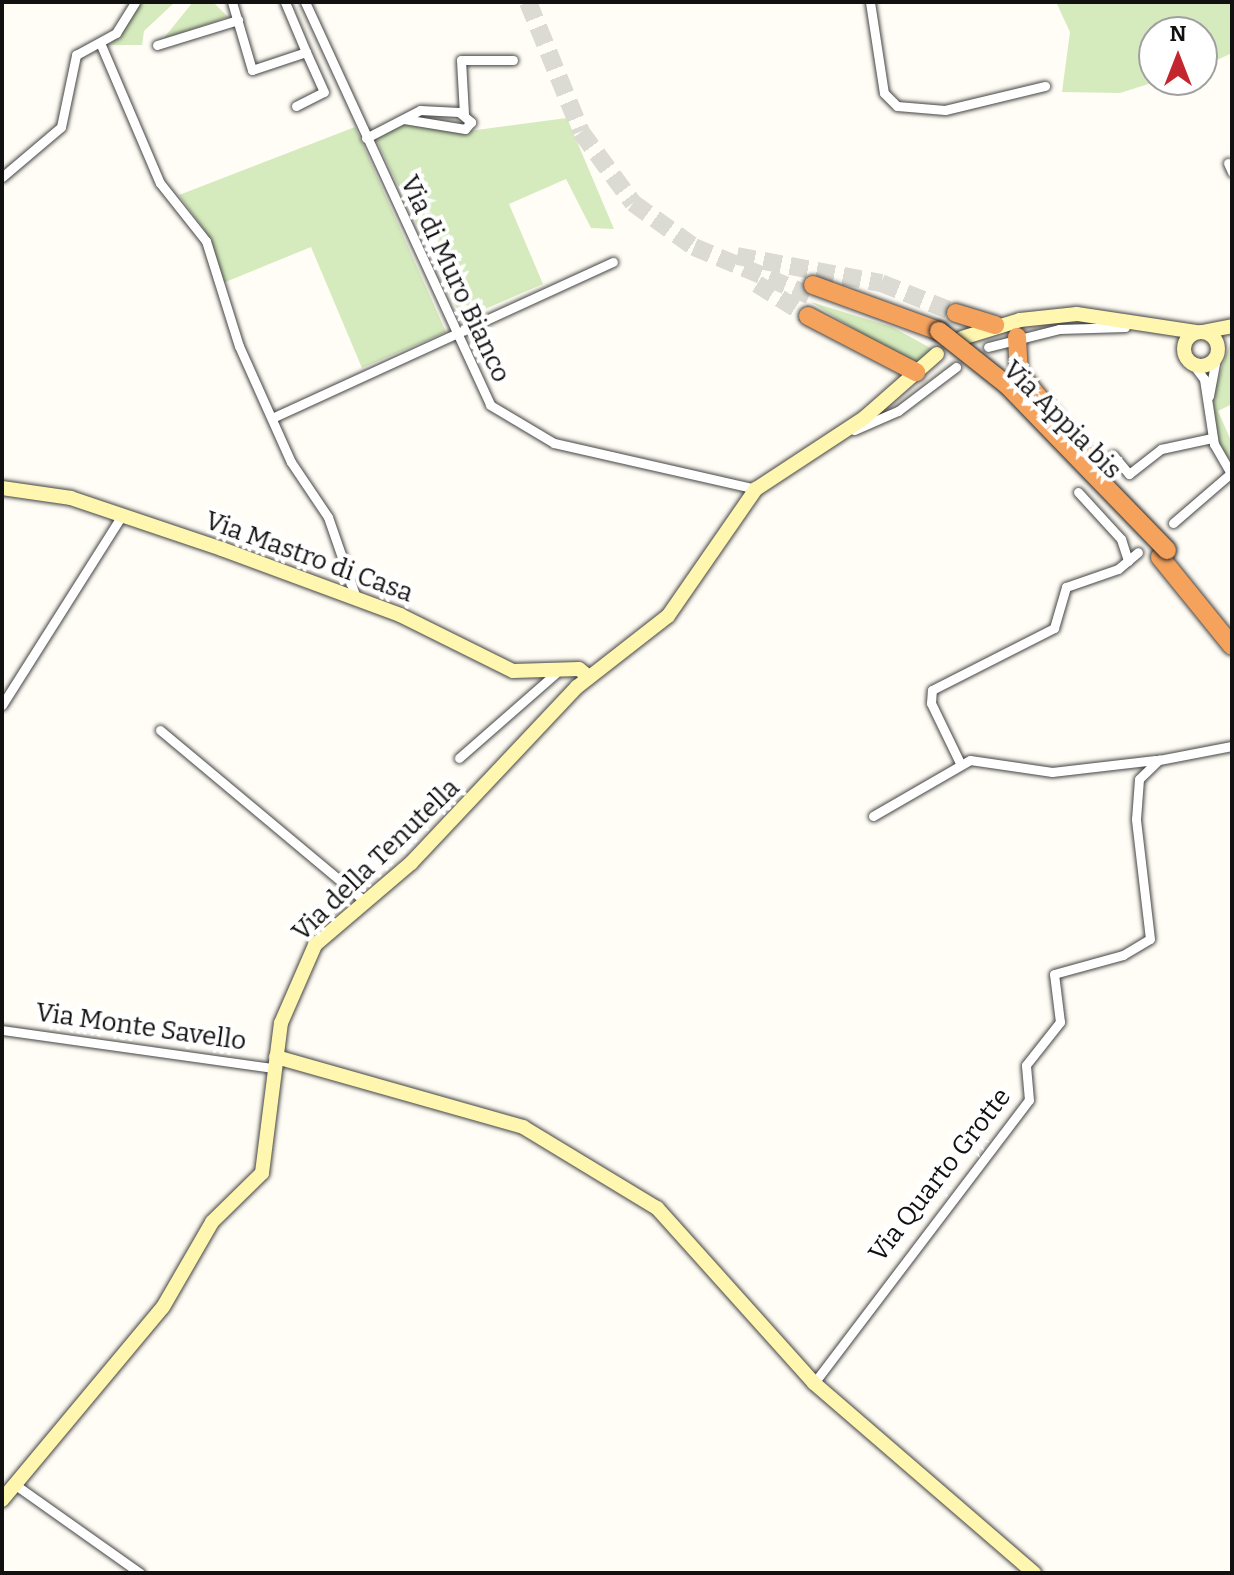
<!DOCTYPE html>
<style>
body{margin:0}
#map{position:relative;width:1234px;height:1575px;overflow:hidden;background:#fffdf5;font-family:Bitter,serif}
div>[style]{position:absolute}
[style*='--x']{left:calc(var(--x)*1px);top:calc(var(--y)*1px);width:calc(var(--w)*1px);rotate:calc(var(--a)*1deg)}
.green>*{inset:0;background:#d5ebbd}
.highway-tunnel>*{height:18px;margin-top:-9px;transform-origin:0;background:repeating-linear-gradient(90deg,#dbdad3 0 18px,transparent 0 27px)}
.roads{filter:drop-shadow(0 0 2px #444) drop-shadow(0 0 2px #444)}
.street>*{height:9px;margin:-4.5px;padding:0 4.5px;transform-origin:4.5px;border-radius:4.5px;background:#fff}
.secondary>*{height:14px;margin:-7px;padding:0 7px;transform-origin:7px;border-radius:7px;background:#fff6b0}
.secondary>.ring{margin:-7px;padding:0;box-sizing:content-box;background:none;border:14px solid #fff6b0;border-radius:50%}
.highway>*{height:18px;margin:-9px;padding:0 9px;transform-origin:9px;border-radius:9px;background:#f5a25d}
.bridges{filter:drop-shadow(0 0 2px #222) drop-shadow(0 0 2px #222)}
.highway-bridge>*{height:18px;margin:-9px;padding:0 9px;transform-origin:9px;border-radius:9px;background:#f5a25d}
span{translate:-50% -50%;white-space:nowrap;text-align:center;line-height:1.15;-webkit-text-stroke:8px #fff;paint-order:stroke}
.street-label{font-size:26px;color:#111}
.frame{position:absolute;inset:0;border:4px solid #111;pointer-events:none}
.north{position:absolute;left:1138px;top:16px;width:80px;height:80px;box-sizing:border-box;background:#fff;border:2px solid #a0a0a0;border-radius:50%;rotate:0deg;font-size:22px;font-weight:700;line-height:32px;text-align:center;color:#111}
.north::after{content:'';display:block;margin:auto;width:28px;height:36px;background:#c4262e;clip-path:polygon(50% 0,100% 100%,50% 72%,0 100%)}
</style>
<div id="map">
<div class="green">
<div style="clip-path:polygon(138px 2px,175px 2px,144px 31px,142px 45px,110px 45px)"></div>
<div style="clip-path:polygon(193px 2px,213px 2px,228px 17px,163px 39px)"></div>
<div style="clip-path:polygon(1056px 2px,1232px 2px,1232px 53px,1202px 67px,1202px 32px,1154px 32px,1154px 80px,1161px 80px,1120px 93px,1062px 92px,1070px 32px)"></div>
<div style="clip-path:polygon(567px 118px,614px 229px,591px 228px,566px 179px,509px 204px,543px 284px,462px 319px,376px 139px,406px 122px,469px 131px)"></div>
<div style="clip-path:polygon(355px 127px,446px 332px,362px 368px,311px 247px,223px 283px,207px 234px,179px 195px)"></div>
<div style="clip-path:polygon(811px 302px,892px 327px,936px 351px,920px 362px,904px 360px)"></div>
<div style="clip-path:polygon(1232px 337px,1232px 404px,1218px 411px,1232px 443px,1230px 463px,1215px 436px,1213px 395px)"></div>
</div>
<div class="highway-tunnel">
<div style="--x:528;--y:2;--w:140;--a:67.8"></div>
<div style="--x:581;--y:132;--w:88;--a:53.8"></div>
<div style="--x:633;--y:203;--w:75;--a:35.8"></div>
<div style="--x:694;--y:247;--w:125;--a:22.7"></div>
<div style="--x:737;--y:256;--w:147;--a:10.6"></div>
<div style="--x:881;--y:283;--w:81;--a:21.8"></div>
<div style="--x:757;--y:284;--w:60;--a:32.1"></div>
</div>
<div class="roads">
<div class="street">
<div style="--x:232;--y:2;--w:71;--a:73.6"></div>
<div style="--x:252;--y:70;--w:57;--a:-18.4"></div>
<div style="--x:306;--y:52;--w:54;--a:-112.8"></div>
<div style="--x:305;--y:2;--w:443;--a:65.3"></div>
<div style="--x:490;--y:405;--w:74;--a:30.7"></div>
<div style="--x:554;--y:443;--w:207;--a:12.8"></div>
<div style="--x:870;--y:2;--w:92;--a:81.3"></div>
<div style="--x:884;--y:93;--w:18;--a:45"></div>
<div style="--x:897;--y:106;--w:48;--a:4.8"></div>
<div style="--x:945;--y:110;--w:103;--a:-13.5"></div>
<div style="--x:101;--y:45;--w:150;--a:66.9"></div>
<div style="--x:160;--y:183;--w:74;--a:51.6"></div>
<div style="--x:206;--y:241;--w:110;--a:72.6"></div>
<div style="--x:239;--y:346;--w:127;--a:65.9"></div>
<div style="--x:291;--y:462;--w:66;--a:56.1"></div>
<div style="--x:328;--y:517;--w:86;--a:70.9"></div>
<div style="--x:157;--y:45;--w:85;--a:-17.2"></div>
<div style="--x:296;--y:106;--w:31;--a:-27"></div>
<div style="--x:324;--y:92;--w:44;--a:-114.2"></div>
<div style="--x:464;--y:114;--w:54;--a:-93.2"></div>
<div style="--x:461;--y:60;--w:52;--a:0"></div>
<div style="--x:366;--y:138;--w:61;--a:-27.4"></div>
<div style="--x:420;--y:110;--w:39;--a:3"></div>
<div style="--x:459;--y:112;--w:16;--a:40"></div>
<div style="--x:471;--y:122;--w:9;--a:131"></div>
<div style="--x:465;--y:129;--w:62;--a:-170.7"></div>
<div style="--x:1228;--y:163;--w:10;--a:66"></div>
<div style="--x:2;--y:177;--w:77;--a:-40.3"></div>
<div style="--x:61;--y:127;--w:74;--a:-78.2"></div>
<div style="--x:76;--y:55;--w:46;--a:-28.8"></div>
<div style="--x:116;--y:33;--w:36;--a:-58"></div>
<div style="--x:988;--y:347;--w:73;--a:-14.2"></div>
<div style="--x:1059;--y:329;--w:66;--a:-1.7"></div>
<div style="--x:1192;--y:363;--w:20;--a:53"></div>
<div style="--x:1204;--y:379;--w:66;--a:81.3"></div>
<div style="--x:1214;--y:444;--w:36;--a:60"></div>
<div style="--x:1209;--y:396;--w:44;--a:-79.5"></div>
<div style="--x:272;--y:418;--w:375;--a:-24.6"></div>
<div style="--x:854;--y:430;--w:48;--a:-23.4"></div>
<div style="--x:898;--y:411;--w:73;--a:-37.2"></div>
<div style="--x:1113;--y:455;--w:25;--a:50"></div>
<div style="--x:1129;--y:474;--w:41;--a:-38"></div>
<div style="--x:1161;--y:449;--w:52;--a:-12.2"></div>
<div style="--x:1078;--y:492;--w:64;--a:47.5"></div>
<div style="--x:1121;--y:539;--w:23;--a:72"></div>
<div style="--x:1173;--y:523;--w:78;--a:-40.8"></div>
<div style="--x:2;--y:705;--w:225;--a:-57.7"></div>
<div style="--x:160;--y:730;--w:268;--a:39.9"></div>
<div style="--x:459;--y:758;--w:128;--a:-41.2"></div>
<div style="--x:960;--y:763;--w:67;--a:-115.8"></div>
<div style="--x:931;--y:703;--w:13;--a:-86"></div>
<div style="--x:932;--y:690;--w:137;--a:-26.9"></div>
<div style="--x:1054;--y:628;--w:43;--a:-73.7"></div>
<div style="--x:1066;--y:587;--w:55;--a:-19.1"></div>
<div style="--x:1118;--y:569;--w:26;--a:-40"></div>
<div style="--x:873;--y:816;--w:112;--a:-30"></div>
<div style="--x:970;--y:760;--w:83;--a:8.3"></div>
<div style="--x:1052;--y:772;--w:104;--a:-6.6"></div>
<div style="--x:2;--y:1030;--w:275;--a:8"></div>
<div style="--x:814;--y:1383;--w:355;--a:-52.8"></div>
<div style="--x:1029;--y:1100;--w:35;--a:-95"></div>
<div style="--x:1026;--y:1065;--w:55;--a:-51.7"></div>
<div style="--x:1060;--y:1022;--w:48;--a:-97.1"></div>
<div style="--x:1054;--y:974;--w:72;--a:-15.4"></div>
<div style="--x:1123;--y:955;--w:31;--a:-31"></div>
<div style="--x:1150;--y:939;--w:121;--a:-96.7"></div>
<div style="--x:1136;--y:819;--w:40;--a:-85.7"></div>
<div style="--x:1139;--y:779;--w:28;--a:-44"></div>
<div style="--x:1159;--y:760;--w:74;--a:-10.9"></div>
<div style="--x:17;--y:1486;--w:151;--a:35.3"></div>
</div>
<div class="secondary">
<div style="--x:1202;--y:332;--w:31;--a:-11"></div>
<div class="ring" style="left:1184px;top:332px;width:20px;height:20px"></div>
<div style="--x:962;--y:338;--w:61;--a:-17.2"></div>
<div style="--x:1020;--y:320;--w:57;--a:-6"></div>
<div style="--x:1077;--y:314;--w:120;--a:8.6"></div>
<div style="--x:2;--y:488;--w:70;--a:8.2"></div>
<div style="--x:71;--y:498;--w:159;--a:18.7"></div>
<div style="--x:222;--y:549;--w:190;--a:20.3"></div>
<div style="--x:400;--y:615;--w:126;--a:26.4"></div>
<div style="--x:513;--y:671;--w:66;--a:-1.7"></div>
<div style="--x:579;--y:669;--w:13;--a:39"></div>
<div style="--x:276;--y:1057;--w:257;--a:15.8"></div>
<div style="--x:523;--y:1127;--w:157;--a:31.2"></div>
<div style="--x:657;--y:1208;--w:235;--a:48.1"></div>
<div style="--x:814;--y:1383;--w:291;--a:40.8"></div>
<div style="--x:2;--y:1500;--w:251;--a:-50.2"></div>
<div style="--x:163;--y:1307;--w:98;--a:-60"></div>
<div style="--x:212;--y:1222;--w:70;--a:-44.4"></div>
<div style="--x:262;--y:1173;--w:151;--a:-82.8"></div>
<div style="--x:281;--y:1023;--w:85;--a:-66.4"></div>
<div style="--x:315;--y:945;--w:126;--a:-40.5"></div>
<div style="--x:411;--y:863;--w:242;--a:-46.7"></div>
<div style="--x:577;--y:687;--w:115;--a:-38"></div>
<div style="--x:668;--y:616;--w:155;--a:-55.3"></div>
<div style="--x:756;--y:489;--w:129;--a:-33.3"></div>
<div style="--x:864;--y:418;--w:97;--a:-41.2"></div>
</div>
<div class="highway">
<div style="--x:813;--y:285;--w:134;--a:20.1"></div>
<div style="--x:956;--y:313;--w:41;--a:17.1"></div>
<div style="--x:808;--y:316;--w:122;--a:27.4"></div>
<div style="--x:1017;--y:337;--w:36;--a:87"></div>
<div style="--x:1019;--y:373;--w:126;--a:51.1"></div>
<div style="--x:1160;--y:557;--w:114;--a:51"></div>
</div>
</div>
<div class="bridges">
<div class="highway-bridge">
<div style="--x:939;--y:331;--w:87;--a:38.5"></div>
<div style="--x:1007;--y:385;--w:230;--a:45.9"></div>
</div>
</div>
<div class="street-label">
<span style="left:455px;top:279px;rotate:65deg">Via di Muro Bianco</span>
<span style="left:1062px;top:420px;rotate:45deg">Via Appia bis</span>
<span style="left:309px;top:557px;rotate:20deg">Via Mastro di Casa</span>
<span style="left:376px;top:860px;rotate:-44deg">Via della Tenutella</span>
<span style="left:141px;top:1027px;rotate:8deg">Via Monte Savello</span>
<span style="left:940px;top:1175px;rotate:-52deg">Via Quarto Grotte</span>
</div>
<div class="frame"></div>
<div class="north">N</div>
</div>
